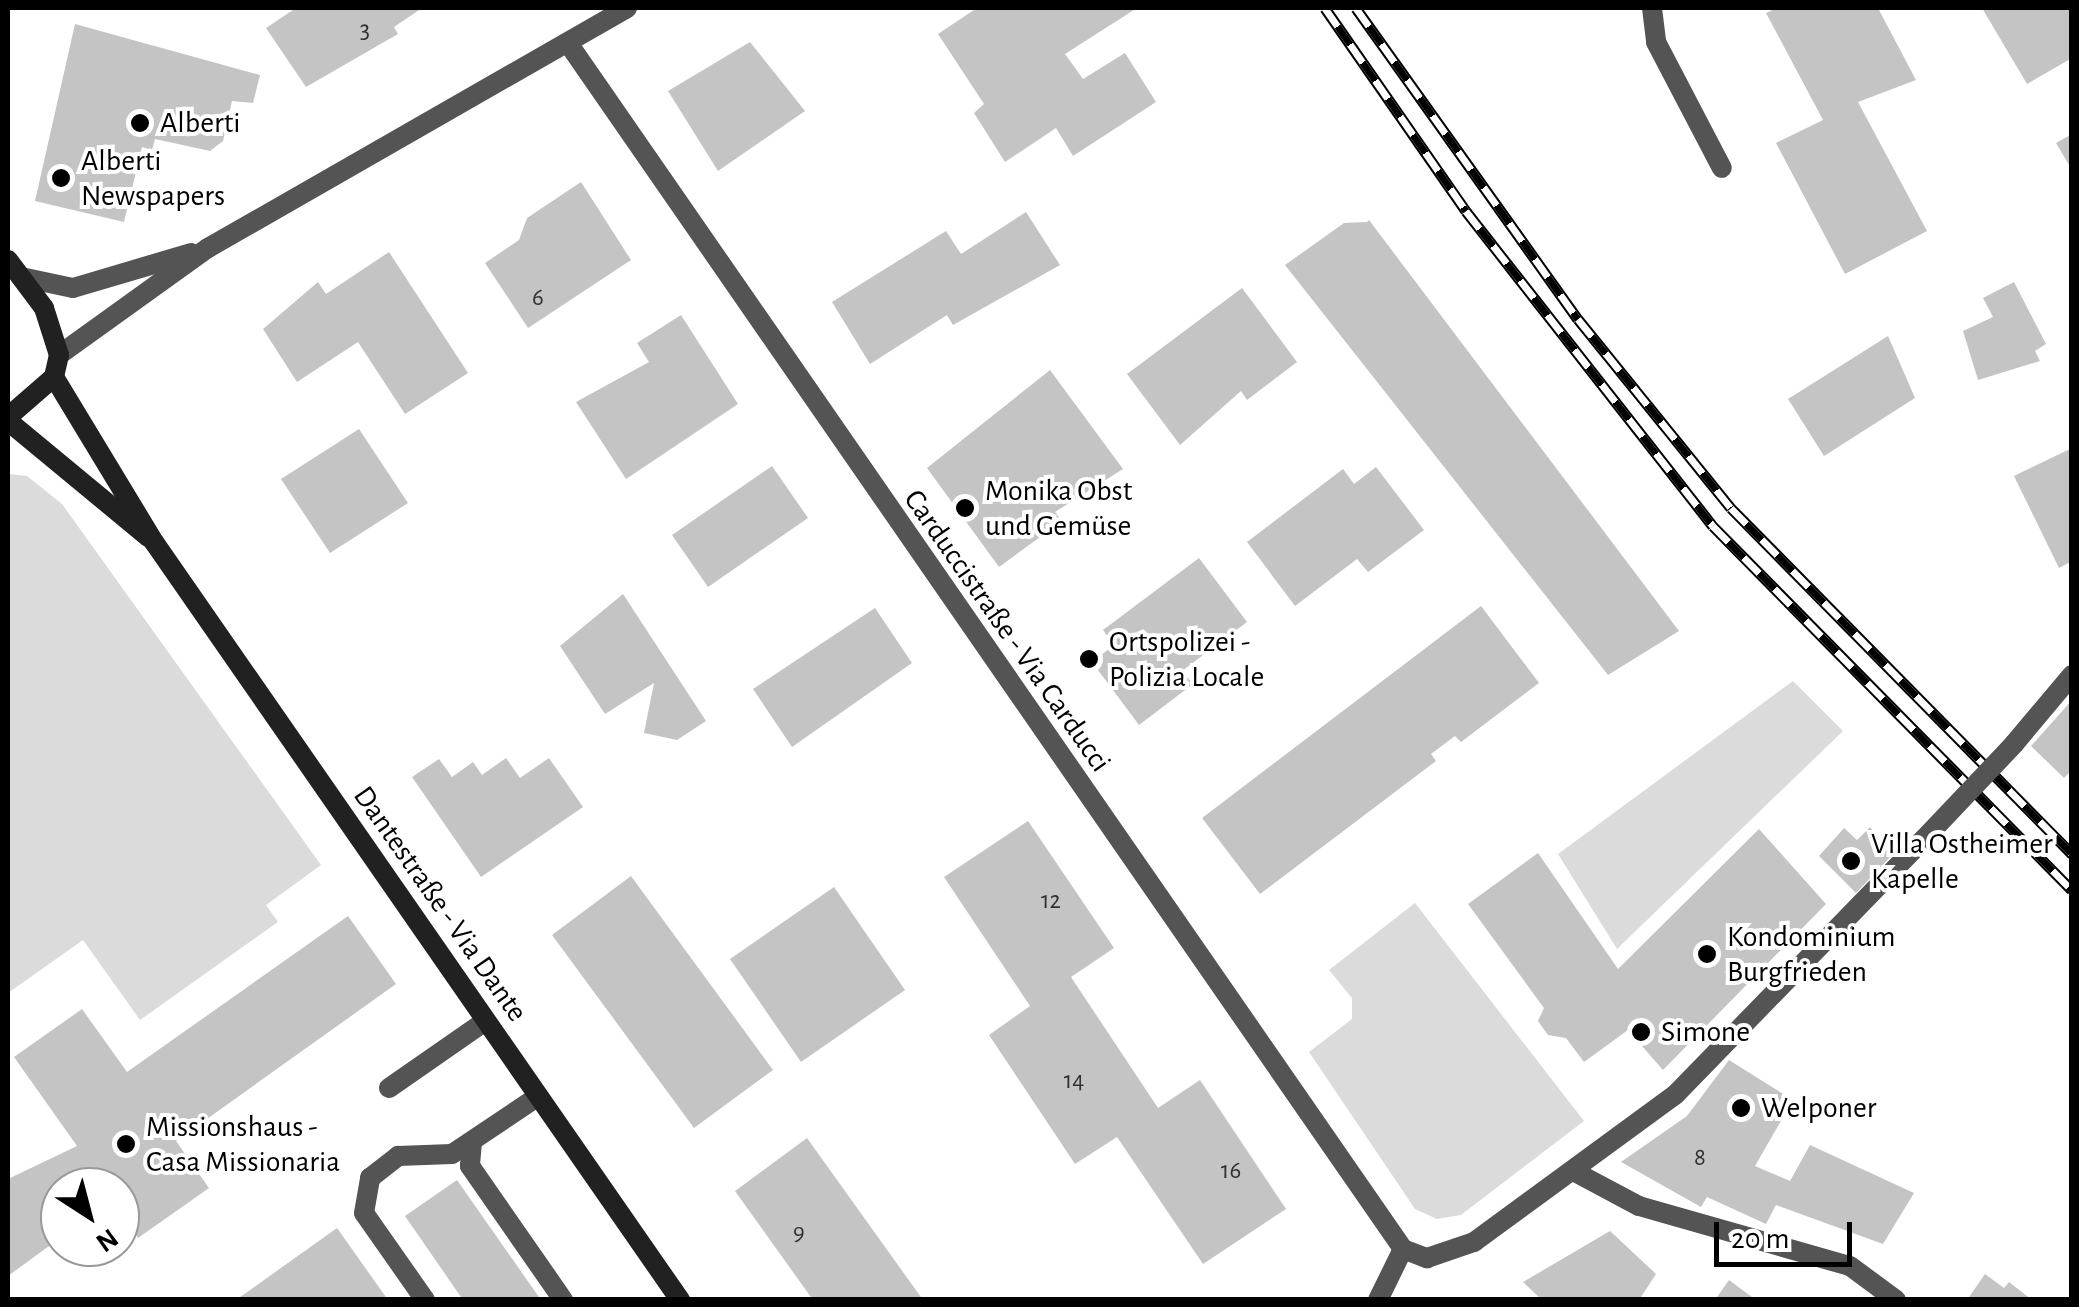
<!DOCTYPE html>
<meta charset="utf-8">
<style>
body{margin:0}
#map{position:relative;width:2079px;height:1307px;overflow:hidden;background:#fff;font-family:"Alegreya Sans",sans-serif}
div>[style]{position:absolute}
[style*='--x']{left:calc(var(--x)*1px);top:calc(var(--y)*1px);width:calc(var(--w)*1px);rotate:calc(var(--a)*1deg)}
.green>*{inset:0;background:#dbdbdb}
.building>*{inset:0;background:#c4c4c4}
.service>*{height:20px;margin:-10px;padding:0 10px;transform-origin:10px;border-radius:10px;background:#545454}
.minor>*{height:20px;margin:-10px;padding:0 10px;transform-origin:10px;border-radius:10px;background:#545454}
.secondary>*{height:20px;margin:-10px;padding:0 10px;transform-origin:10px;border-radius:10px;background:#212121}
.rail>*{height:11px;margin-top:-5.5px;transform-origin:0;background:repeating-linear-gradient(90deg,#fff 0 22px,#000 0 44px);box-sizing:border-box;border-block:2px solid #000}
.minor-bridge>*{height:20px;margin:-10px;padding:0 10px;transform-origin:10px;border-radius:10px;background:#545454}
.dots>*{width:28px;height:28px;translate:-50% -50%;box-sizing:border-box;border:5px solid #fff;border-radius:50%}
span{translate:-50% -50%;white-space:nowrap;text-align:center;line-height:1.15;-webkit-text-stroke:8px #fff;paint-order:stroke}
.number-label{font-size:25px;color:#313131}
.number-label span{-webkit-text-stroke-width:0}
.poi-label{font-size:30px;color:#000}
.left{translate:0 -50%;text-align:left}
.street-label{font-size:30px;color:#000}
.frame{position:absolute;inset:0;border:10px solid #000;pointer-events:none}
.north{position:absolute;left:40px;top:1167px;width:100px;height:100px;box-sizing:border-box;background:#fff;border:2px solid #999;border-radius:50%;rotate:144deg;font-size:28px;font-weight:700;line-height:40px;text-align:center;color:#000}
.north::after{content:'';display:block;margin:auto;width:35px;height:45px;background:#000;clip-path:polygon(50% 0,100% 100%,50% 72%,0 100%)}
.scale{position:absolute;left:1714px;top:1222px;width:138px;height:45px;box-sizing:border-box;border:5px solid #000;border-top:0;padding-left:12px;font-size:30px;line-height:35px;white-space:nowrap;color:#000;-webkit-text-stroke:8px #fff;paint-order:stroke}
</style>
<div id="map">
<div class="green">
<div style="clip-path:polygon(8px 474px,27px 476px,62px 504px,321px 865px,266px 905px,278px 922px,140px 1020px,83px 940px,8px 993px)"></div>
<div style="clip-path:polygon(1793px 681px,1843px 731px,1617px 949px,1558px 854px)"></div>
<div style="clip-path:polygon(1415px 903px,1584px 1121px,1461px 1215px,1437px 1219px,1415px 1209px,1309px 1052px,1352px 1019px,1352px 998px,1329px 970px)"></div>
</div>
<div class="building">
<div style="clip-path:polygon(296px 8px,422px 8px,394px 27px,398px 34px,306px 87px,266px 28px)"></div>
<div style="clip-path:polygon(977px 8px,1137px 8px,1065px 54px,1083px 79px,1125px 53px,1156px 102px,1073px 156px,1056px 128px,1005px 162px,974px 113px,984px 104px,938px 34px)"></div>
<div style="clip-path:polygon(1777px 8px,1878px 8px,1916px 80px,1858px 102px,1927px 231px,1845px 274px,1776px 143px,1823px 120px,1766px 13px)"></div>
<div style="clip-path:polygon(1982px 8px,2072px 8px,2072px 58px,2027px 84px)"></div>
<div style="clip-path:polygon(75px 24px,260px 75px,253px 103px,232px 101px,223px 141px,210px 151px,155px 139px,152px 150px,142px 147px,124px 222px,35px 201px)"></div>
<div style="clip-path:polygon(750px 42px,805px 111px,718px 171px,668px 91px)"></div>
<div style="clip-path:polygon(2072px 134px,2072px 170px,2056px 143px)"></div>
<div style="clip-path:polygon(581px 182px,631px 260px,528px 328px,485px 263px,519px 240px,527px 218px)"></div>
<div style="clip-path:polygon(1026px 212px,1060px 265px,953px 325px,947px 315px,870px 364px,832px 302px,946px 231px,961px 254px)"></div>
<div style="clip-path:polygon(1367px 222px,1369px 220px,1679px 631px,1608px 675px,1285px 265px,1344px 223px)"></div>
<div style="clip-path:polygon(389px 252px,468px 373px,405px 414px,358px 342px,297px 382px,263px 329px,318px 282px,326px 294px)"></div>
<div style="clip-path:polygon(2014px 282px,2046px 344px,2035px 351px,2040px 361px,1978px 380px,1963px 331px,1993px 317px,1983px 298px)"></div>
<div style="clip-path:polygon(1242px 288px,1297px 362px,1247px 400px,1241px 391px,1180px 445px,1127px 374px)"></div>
<div style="clip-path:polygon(681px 315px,738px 404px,626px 479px,576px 402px,649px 362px,637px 343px)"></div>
<div style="clip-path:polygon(1888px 336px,1915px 398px,1824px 456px,1788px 399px)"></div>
<div style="clip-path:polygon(1050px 370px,1123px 469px,1055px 512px,1062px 521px,999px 567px,927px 468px)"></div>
<div style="clip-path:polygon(359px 429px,408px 503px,330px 553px,281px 479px)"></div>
<div style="clip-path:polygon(2072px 448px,2072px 561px,2059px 568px,2014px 476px)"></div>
<div style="clip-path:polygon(772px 466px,808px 518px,708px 587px,672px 535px)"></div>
<div style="clip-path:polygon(1376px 467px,1424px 530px,1368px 572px,1357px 559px,1295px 606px,1247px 542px,1343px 469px,1354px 484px)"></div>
<div style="clip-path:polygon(1199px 558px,1247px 622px,1182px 671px,1193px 684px,1139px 725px,1092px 662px,1114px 645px,1103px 630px)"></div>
<div style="clip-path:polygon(623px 594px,706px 721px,677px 740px,644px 733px,654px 683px,605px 714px,560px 646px)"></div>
<div style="clip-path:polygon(1481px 606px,1539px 683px,1461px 742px,1455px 736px,1431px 754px,1436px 761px,1260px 894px,1202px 818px)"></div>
<div style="clip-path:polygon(875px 608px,912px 663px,792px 747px,753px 689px)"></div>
<div style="clip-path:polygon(2072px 700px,2072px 770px,2064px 778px,2031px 746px)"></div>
<div style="clip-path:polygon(506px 758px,520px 778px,549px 758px,583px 807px,481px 877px,412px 777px,439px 759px,452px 777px,473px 762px,482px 775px)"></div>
<div style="clip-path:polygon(1028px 821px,1114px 948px,1071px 977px,1158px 1108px,1200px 1080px,1286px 1209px,1203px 1264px,1117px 1137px,1075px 1164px,989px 1035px,1030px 1006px,944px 877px)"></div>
<div style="clip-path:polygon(1870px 827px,1891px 856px,1856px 893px,1819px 856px,1844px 828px,1857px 840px)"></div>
<div style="clip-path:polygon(1759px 829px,1826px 904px,1663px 1070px,1628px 1030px,1584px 1062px,1566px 1038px,1548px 1035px,1538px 1021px,1544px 1008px,1468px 904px,1538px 853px,1618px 969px)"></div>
<div style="clip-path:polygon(631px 876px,773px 1070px,694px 1128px,552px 935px)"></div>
<div style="clip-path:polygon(834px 887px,905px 990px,801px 1062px,730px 959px)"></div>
<div style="clip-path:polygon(348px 916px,396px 984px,176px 1141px,209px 1188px,138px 1238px,120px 1212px,120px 1187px,60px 1187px,60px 1238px,8px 1276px,8px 1179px,77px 1146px,14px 1057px,82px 1009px,127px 1072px)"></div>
<div style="clip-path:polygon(1729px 1060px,1793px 1100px,1755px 1166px,1790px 1181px,1810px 1145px,1914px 1193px,1883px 1244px,1776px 1205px,1766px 1224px,1707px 1197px,1701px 1207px,1621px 1162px,1687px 1116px)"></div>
<div style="clip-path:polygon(807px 1138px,923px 1300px,813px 1300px,735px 1191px)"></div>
<div style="clip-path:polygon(457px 1180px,541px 1300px,463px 1300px,405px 1216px)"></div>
<div style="clip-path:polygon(337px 1228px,388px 1300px,236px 1300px)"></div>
<div style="clip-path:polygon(1610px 1231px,1656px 1274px,1639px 1300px,1542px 1300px,1523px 1282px)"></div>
<div style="clip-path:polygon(1985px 1274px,2004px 1288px,2009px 1282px,2032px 1300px,1967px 1300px)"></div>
<div style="clip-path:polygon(1729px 1280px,1756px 1300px,1715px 1300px)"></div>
</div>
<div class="service">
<div style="--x:389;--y:1088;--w:116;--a:-34.8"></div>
<div style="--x:472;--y:1142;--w:24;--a:95"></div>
<div style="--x:470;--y:1166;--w:163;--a:55.2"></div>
<div style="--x:425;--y:1300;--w:106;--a:-125"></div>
<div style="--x:364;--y:1213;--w:36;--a:-80"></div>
<div style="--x:370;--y:1178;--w:36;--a:-38"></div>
<div style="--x:398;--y:1156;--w:54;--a:-2.1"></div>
<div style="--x:452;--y:1154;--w:102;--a:-33.8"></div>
</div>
<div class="minor">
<div style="--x:1652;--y:8;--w:34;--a:83"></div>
<div style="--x:1656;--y:42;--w:142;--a:62.4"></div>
<div style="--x:568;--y:43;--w:1467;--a:55.3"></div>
<div style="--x:21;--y:277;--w:53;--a:11.9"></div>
<div style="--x:73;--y:288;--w:123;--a:-16.5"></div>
<div style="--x:59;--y:355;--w:183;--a:-35.7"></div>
<div style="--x:208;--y:248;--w:483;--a:-29.8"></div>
<div style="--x:2014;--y:744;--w:90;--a:-50"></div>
<div style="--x:1575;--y:1172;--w:72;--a:28"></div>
<div style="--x:1639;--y:1206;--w:219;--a:15.9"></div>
<div style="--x:1850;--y:1266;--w:57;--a:36.5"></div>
<div style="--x:1403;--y:1249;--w:26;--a:21"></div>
<div style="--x:1427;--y:1258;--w:50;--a:-18.8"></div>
<div style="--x:1474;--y:1242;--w:249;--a:-36.2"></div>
<div style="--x:1675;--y:1095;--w:357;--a:-45.8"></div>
<div style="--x:1378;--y:1300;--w:57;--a:-63.9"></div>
</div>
<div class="secondary">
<div style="--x:8;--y:260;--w:60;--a:53.1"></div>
<div style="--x:44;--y:308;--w:49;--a:72.3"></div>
<div style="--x:59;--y:355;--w:23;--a:103"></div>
<div style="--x:54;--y:377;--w:61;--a:139"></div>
<div style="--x:54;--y:377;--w:193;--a:58.8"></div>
<div style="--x:154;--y:542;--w:923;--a:55.24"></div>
<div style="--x:8;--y:421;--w:182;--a:39.6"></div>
</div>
<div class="rail">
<div style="--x:1325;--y:8;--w:247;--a:55.2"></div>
<div style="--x:1466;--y:211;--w:400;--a:51.9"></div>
<div style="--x:1713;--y:526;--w:511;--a:45.4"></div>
<div style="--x:1356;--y:8;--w:382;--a:54.5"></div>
<div style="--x:1578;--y:319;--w:243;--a:51"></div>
<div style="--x:1731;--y:508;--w:486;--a:45.4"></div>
</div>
<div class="minor-bridge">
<div style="--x:1924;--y:839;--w:131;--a:-46.5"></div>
</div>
<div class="dots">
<div style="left:140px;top:123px;background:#000"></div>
<div style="left:61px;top:178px;background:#000"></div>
<div style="left:965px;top:508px;background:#000"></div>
<div style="left:1089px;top:659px;background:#000"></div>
<div style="left:1851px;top:861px;background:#000"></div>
<div style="left:1707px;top:954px;background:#000"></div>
<div style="left:1641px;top:1032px;background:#000"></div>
<div style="left:1741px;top:1108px;background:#000"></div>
<div style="left:126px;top:1144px;background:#000"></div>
</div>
<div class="number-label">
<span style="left:365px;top:31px">3</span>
<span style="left:538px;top:298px">6</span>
<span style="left:1051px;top:901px">12</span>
<span style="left:1074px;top:1081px">14</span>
<span style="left:1700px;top:1158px">8</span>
<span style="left:1231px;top:1171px">16</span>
<span style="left:799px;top:1233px">9</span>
</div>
<div class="poi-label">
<span class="left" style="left:160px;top:123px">Alberti</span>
<span class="left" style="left:81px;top:178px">Alberti<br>Newspapers</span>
<span class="left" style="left:985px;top:508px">Monika Obst<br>und Gemüse</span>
<span class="left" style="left:1109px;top:659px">Ortspolizei -<br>Polizia Locale</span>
<span class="left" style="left:1871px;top:861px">Villa Ostheimer<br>Kapelle</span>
<span class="left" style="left:1727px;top:954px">Kondominium<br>Burgfrieden</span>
<span class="left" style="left:1661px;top:1032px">Simone</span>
<span class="left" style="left:1761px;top:1108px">Welponer</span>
<span class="left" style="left:146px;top:1144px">Missionshaus -<br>Casa Missionaria</span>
</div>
<div class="street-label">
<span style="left:1007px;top:631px;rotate:55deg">Carduccistraße - Via Carducci</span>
<span style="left:440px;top:904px;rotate:55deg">Dantestraße - Via Dante</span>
</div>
<div class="frame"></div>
<div class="north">N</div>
<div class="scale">20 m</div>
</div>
